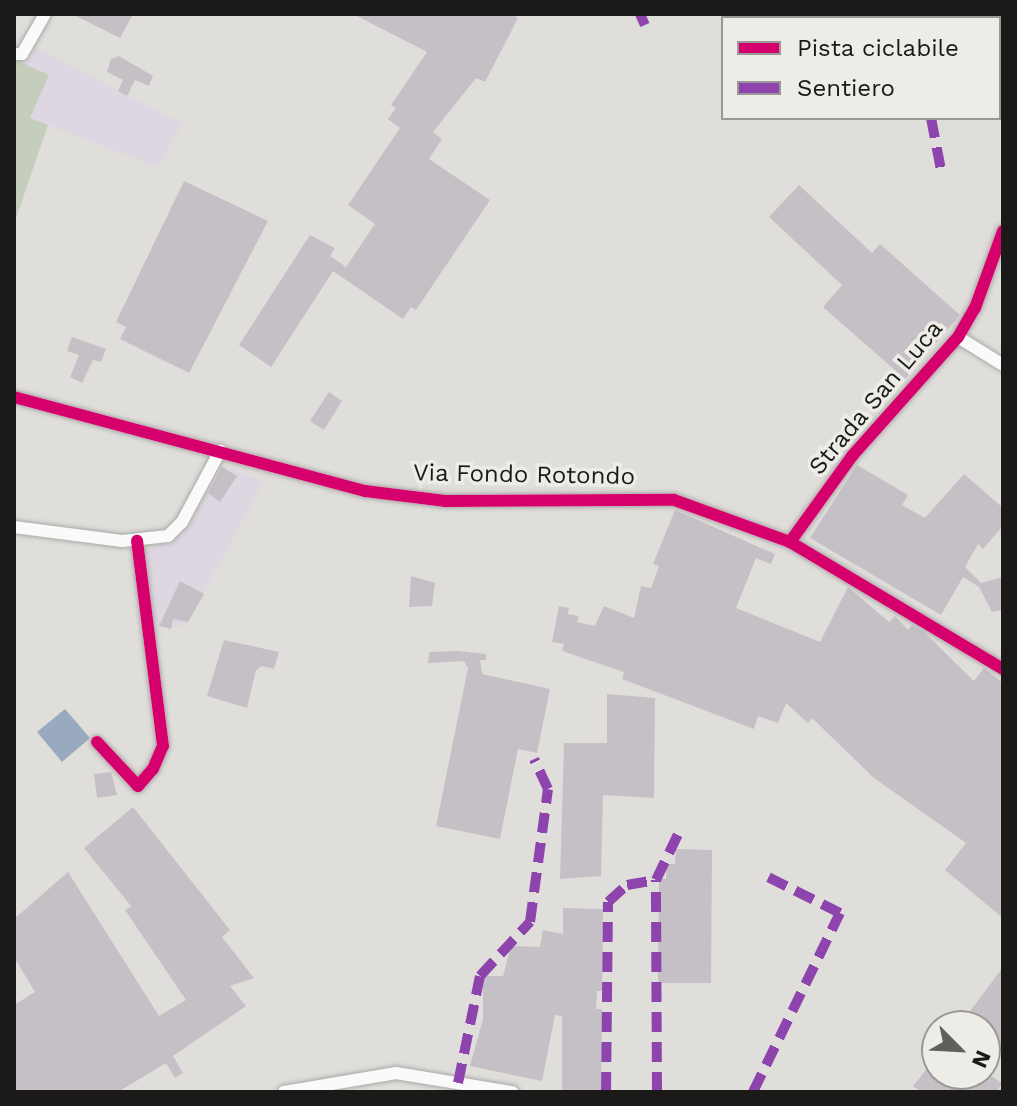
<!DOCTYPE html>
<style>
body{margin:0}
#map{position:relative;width:1017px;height:1106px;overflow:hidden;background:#e0dedb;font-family:"Work Sans",sans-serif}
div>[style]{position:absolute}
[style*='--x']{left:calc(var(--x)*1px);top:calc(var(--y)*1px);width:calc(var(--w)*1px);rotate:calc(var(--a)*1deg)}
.industrial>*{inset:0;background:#ded6e0}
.green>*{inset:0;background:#c5cebc}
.water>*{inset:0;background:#99a9bf}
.building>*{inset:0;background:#c4c0c6}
.roads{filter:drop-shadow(0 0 2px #aba9a7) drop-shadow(0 0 2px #aba9a7)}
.minor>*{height:12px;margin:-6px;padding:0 6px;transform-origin:6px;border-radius:6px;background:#fafafa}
.quiet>*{height:10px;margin-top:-5px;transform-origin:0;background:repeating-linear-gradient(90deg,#8e44ad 0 20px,transparent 0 30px)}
.cycleway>*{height:12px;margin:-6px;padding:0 6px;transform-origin:6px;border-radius:6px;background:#d6006c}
span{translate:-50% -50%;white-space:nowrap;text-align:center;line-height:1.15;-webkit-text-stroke:7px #eeece7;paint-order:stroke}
.street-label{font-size:24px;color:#1b1a19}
.frame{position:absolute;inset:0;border:16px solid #1b1a19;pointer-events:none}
.legend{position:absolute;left:721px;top:16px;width:280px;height:104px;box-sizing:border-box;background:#eeece7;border:2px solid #9a9895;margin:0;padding:10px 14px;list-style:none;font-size:24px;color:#1b1a19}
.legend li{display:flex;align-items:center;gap:16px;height:40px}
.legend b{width:40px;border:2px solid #9a9895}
.north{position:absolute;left:921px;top:1010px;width:80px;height:80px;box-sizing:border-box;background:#eeece7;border:2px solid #9a9895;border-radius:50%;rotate:114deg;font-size:22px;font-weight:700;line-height:32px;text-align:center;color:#1b1a19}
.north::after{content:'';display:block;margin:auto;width:28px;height:36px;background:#605f5d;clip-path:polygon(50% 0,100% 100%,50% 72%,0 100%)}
</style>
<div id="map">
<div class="industrial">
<div style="clip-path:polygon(36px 48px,182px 123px,158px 167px,30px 118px,19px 62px,22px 54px,31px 58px)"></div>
<div style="clip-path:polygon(222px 466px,264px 481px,188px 622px,171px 629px,159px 626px,154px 617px,147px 550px,184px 532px)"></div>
</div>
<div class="green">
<div style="clip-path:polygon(14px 54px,22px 54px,20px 62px,49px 75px,30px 118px,48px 125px,14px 224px)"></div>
</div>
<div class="water">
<div style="clip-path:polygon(65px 709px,90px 738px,62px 762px,37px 732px)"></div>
</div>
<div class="building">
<div style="clip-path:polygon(72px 14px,133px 14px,120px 38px)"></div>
<div style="clip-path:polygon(353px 14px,510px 14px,518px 18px,485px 82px,476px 78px,433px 132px,442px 139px,429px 159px,490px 200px,416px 310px,411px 307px,403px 319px,333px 271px,271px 367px,239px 345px,310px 235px,335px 248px,330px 256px,346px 267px,375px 224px,348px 205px,400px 128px,388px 119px,396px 108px,391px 105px,427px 52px)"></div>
<div style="clip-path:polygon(119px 56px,153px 76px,149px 86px,135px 80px,127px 96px,118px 91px,123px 80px,107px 72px,111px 59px)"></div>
<div style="clip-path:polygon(184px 181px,268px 221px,189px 373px,120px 339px,126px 327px,116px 322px)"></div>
<div style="clip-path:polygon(799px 185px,872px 253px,880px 244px,960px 315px,905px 379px,823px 307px,842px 285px,769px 217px)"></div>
<div style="clip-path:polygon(72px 337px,106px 349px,101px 362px,93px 360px,82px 383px,70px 377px,79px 355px,67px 351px)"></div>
<div style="clip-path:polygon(329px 392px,342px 401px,324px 430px,310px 421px)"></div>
<div style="clip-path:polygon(857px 465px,908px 495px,902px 505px,925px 518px,964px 474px,1003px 508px,1003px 526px,983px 549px,978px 544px,965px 567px,981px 583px,1003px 577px,1003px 610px,992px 612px,979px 587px,963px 577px,941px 615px,810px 538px)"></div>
<div style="clip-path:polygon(222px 467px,237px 476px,220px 502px,208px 493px)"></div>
<div style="clip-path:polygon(675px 510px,775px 554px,771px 564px,756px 558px,736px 608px,820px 642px,848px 587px,889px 622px,895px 616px,908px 630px,912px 625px,924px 632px,974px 681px,984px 668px,1003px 683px,1003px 918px,945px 870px,966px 843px,874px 778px,812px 718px,808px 723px,786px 703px,778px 723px,758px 716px,754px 729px,622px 679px,624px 672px,562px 651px,564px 644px,552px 642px,559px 606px,569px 608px,568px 614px,579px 616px,577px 622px,595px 626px,604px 606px,634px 618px,641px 586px,651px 588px,659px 566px,653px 564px)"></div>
<div style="clip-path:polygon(411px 576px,435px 583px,432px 606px,409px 607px)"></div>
<div style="clip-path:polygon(180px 581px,204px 594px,188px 622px,173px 619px,171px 629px,159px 626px)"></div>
<div style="clip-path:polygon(224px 640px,279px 652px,274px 669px,262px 666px,256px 670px,247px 708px,207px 696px)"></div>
<div style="clip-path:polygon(457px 651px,486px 654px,486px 660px,480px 660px,482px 674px,550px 689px,537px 753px,518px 749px,500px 839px,436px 826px,468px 668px,464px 661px,428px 663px,429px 652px)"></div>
<div style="clip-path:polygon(607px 694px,655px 698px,654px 798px,603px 795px,601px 876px,560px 879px,564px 743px,607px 743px)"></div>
<div style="clip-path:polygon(111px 772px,117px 795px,97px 798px,94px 774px)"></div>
<div style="clip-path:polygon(133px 807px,230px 930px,222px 937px,254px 978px,230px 986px,246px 1006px,173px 1056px,183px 1073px,175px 1078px,166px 1063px,118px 1092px,14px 1092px,14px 1005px,35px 992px,14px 957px,14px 919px,68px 872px,159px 1016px,186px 1000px,125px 910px,131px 906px,84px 848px)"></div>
<div style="clip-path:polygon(676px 849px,712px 850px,711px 983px,658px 983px,659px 878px,666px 879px,666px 864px,675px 864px)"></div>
<div style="clip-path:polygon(563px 908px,603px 909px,602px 991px,597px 991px,596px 1009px,602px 1009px,601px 1092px,562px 1091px,562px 1016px,555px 1015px,542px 1081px,470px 1066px,483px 1019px,483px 976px,503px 976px,511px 946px,540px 947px,543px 930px,563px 934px)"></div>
<div style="clip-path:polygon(1003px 967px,1003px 1053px,996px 1048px,985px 1064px,985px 1026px,959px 1026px)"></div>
<div style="clip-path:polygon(937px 1056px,937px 1074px,989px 1074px,1002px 1084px,996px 1092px,921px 1092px,913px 1086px)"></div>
</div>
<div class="roads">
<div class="minor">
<div style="--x:14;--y:54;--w:8;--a:0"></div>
<div style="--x:22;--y:54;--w:46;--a:-60.1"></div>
<div style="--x:958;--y:337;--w:53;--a:31.9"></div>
<div style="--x:14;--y:397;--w:363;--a:15"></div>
<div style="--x:365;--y:491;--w:81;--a:7.1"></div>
<div style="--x:445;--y:501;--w:229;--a:-0.3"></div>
<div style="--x:674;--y:500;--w:123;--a:19.9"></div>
<div style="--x:790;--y:542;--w:248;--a:30.8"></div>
<div style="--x:14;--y:527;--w:109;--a:7.4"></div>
<div style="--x:122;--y:541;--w:46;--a:-6.2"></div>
<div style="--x:168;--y:536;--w:20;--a:-45"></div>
<div style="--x:182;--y:522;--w:81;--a:-61.8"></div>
<div style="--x:790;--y:542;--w:106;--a:-54.2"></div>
<div style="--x:852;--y:456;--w:159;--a:-48.3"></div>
<div style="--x:958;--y:337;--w:34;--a:-60"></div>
<div style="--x:975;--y:308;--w:82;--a:-70"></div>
<div style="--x:97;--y:742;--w:60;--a:47"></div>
<div style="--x:138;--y:786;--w:23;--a:-49"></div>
<div style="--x:153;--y:769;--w:25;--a:-67"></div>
<div style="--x:163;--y:746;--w:207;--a:-97.2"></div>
<div style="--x:284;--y:1092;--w:114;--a:-9.6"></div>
<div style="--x:396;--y:1073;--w:118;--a:9.3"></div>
</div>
</div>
<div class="quiet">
<div style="--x:640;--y:14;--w:12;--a:66"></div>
<div style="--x:910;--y:14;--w:4;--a:76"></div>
<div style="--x:931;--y:118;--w:53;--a:79.1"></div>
<div style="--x:458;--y:1083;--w:109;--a:-78.4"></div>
<div style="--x:480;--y:976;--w:74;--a:-47.2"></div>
<div style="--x:530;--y:922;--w:134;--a:-82.3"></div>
<div style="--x:548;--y:789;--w:33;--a:-115"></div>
<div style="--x:606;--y:1092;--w:190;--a:-89.4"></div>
<div style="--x:608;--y:902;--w:25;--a:-42"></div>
<div style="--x:627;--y:885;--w:29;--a:-10"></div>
<div style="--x:657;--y:1092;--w:212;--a:-90.3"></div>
<div style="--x:656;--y:880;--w:58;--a:-64.3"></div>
<div style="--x:753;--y:1092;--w:199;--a:-64.1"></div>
<div style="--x:840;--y:913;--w:80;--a:-153.4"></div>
</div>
<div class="cycleway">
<div style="--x:14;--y:397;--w:363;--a:15"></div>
<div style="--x:365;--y:491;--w:81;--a:7.1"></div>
<div style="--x:445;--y:501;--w:229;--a:-0.3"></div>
<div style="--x:674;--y:500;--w:123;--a:19.9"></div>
<div style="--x:790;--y:542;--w:248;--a:30.8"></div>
<div style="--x:790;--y:542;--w:106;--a:-54.2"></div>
<div style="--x:852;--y:456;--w:159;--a:-48.3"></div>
<div style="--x:958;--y:337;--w:34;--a:-60"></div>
<div style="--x:975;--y:308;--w:82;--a:-70"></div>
<div style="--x:97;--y:742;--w:60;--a:47"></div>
<div style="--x:138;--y:786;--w:23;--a:-49"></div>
<div style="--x:153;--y:769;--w:25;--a:-67"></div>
<div style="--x:163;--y:746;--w:207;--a:-97.2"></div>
</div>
<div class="street-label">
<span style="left:876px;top:398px;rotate:-50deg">Strada San Luca</span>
<span style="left:524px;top:475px;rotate:1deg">Via Fondo Rotondo</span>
</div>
<div class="frame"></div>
<ul class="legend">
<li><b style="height:10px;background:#d6006c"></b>Pista ciclabile</li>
<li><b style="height:10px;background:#8e44ad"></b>Sentiero</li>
</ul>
<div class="north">N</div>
</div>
